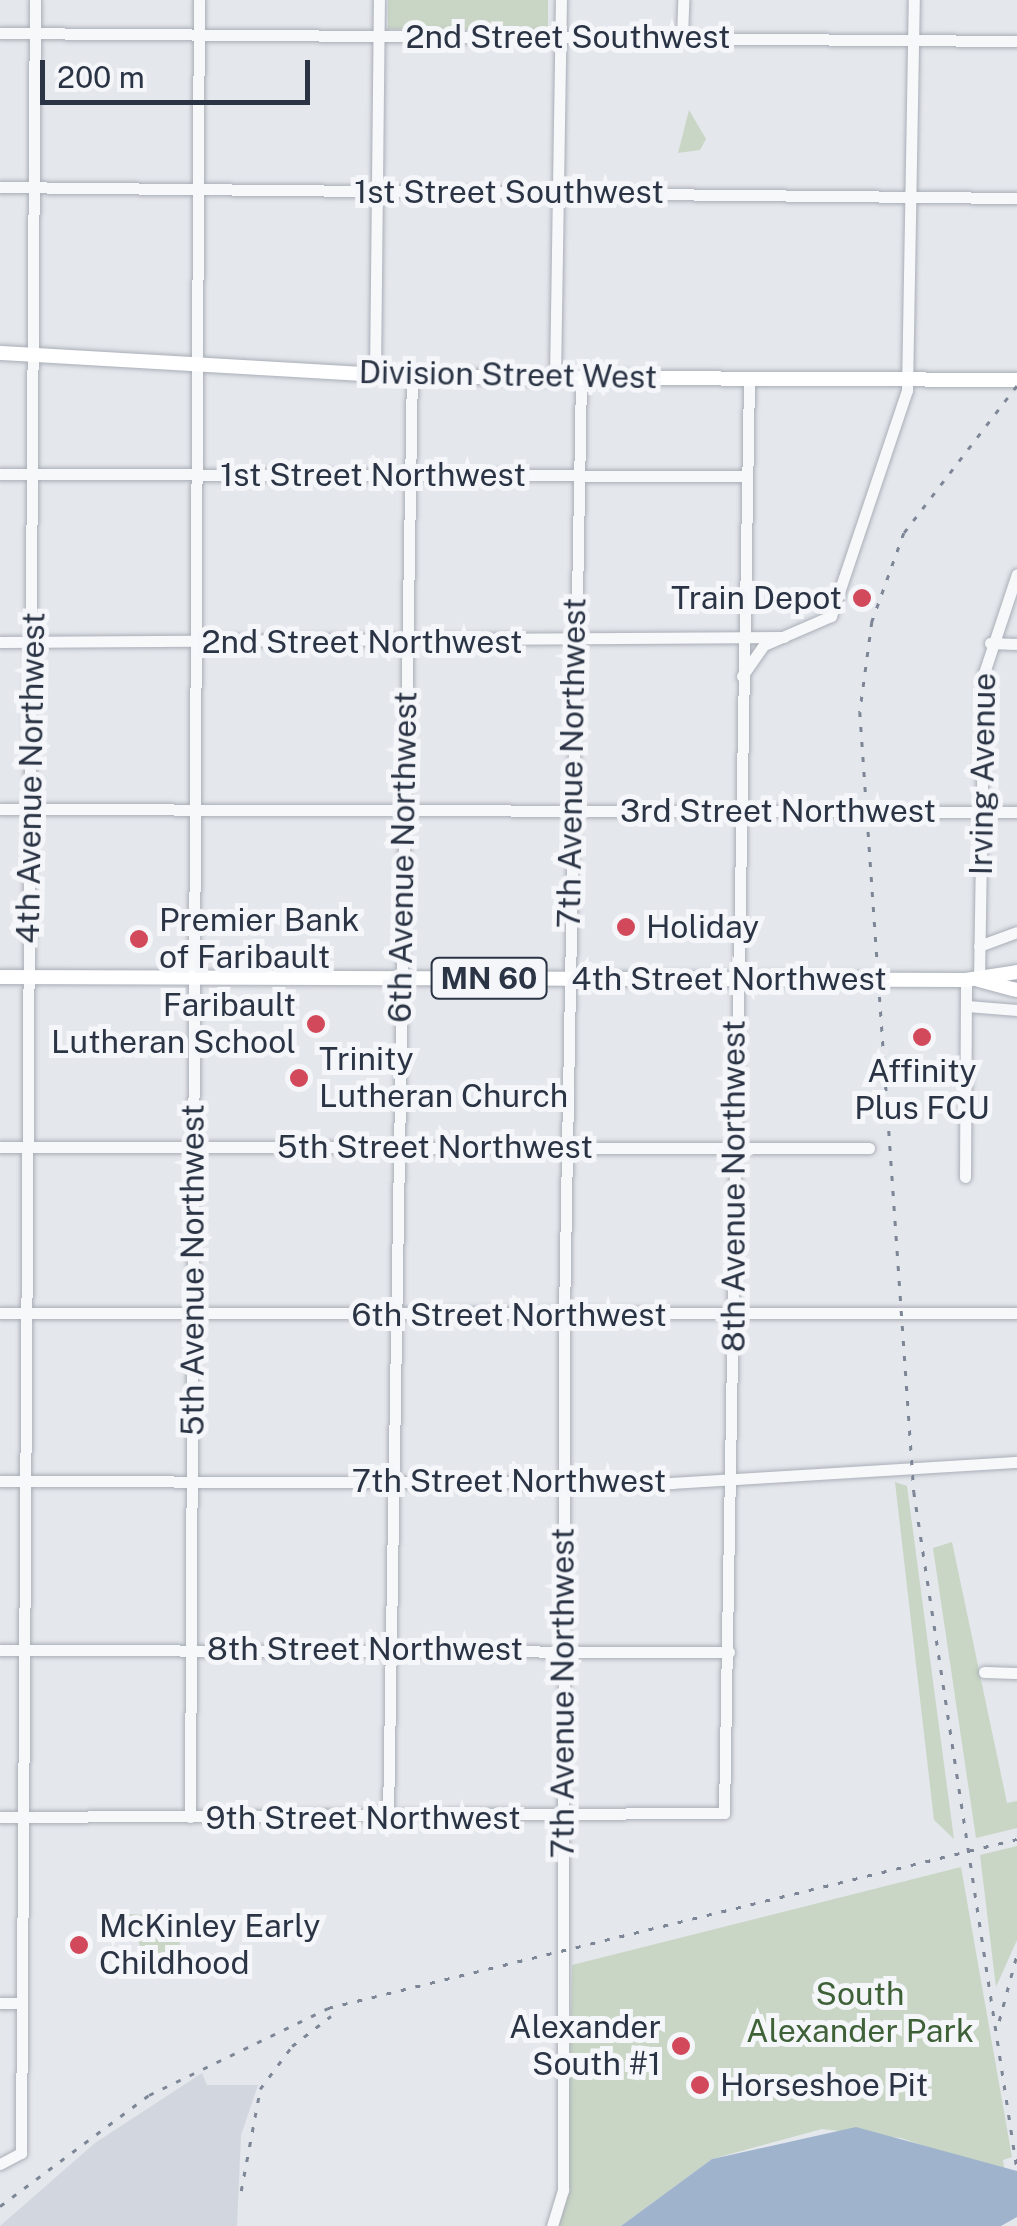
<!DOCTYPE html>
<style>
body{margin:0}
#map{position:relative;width:1017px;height:2226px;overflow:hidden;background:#e4e7ec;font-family:"Public Sans",sans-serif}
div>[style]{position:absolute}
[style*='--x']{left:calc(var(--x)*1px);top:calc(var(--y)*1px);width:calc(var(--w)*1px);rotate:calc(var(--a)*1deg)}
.built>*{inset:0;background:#d2d6de}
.green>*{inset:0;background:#c9d6c5}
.water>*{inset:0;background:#9fb4cc}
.roads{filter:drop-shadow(0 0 2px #a9aeb7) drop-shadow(0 0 2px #a9aeb7)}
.minor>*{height:11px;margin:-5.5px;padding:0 5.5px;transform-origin:5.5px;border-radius:5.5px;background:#f7f8fa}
.major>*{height:14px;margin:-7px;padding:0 7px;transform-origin:7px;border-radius:7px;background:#fff}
.rail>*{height:2.5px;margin-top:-1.25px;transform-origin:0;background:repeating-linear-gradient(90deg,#7d8696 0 5px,transparent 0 15px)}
.dots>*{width:28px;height:28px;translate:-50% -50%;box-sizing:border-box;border:5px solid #f4f6f9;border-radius:50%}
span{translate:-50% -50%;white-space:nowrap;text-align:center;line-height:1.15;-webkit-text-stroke:10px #f4f6f9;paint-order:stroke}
.shield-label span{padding:2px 8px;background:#f4f6f9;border:2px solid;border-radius:8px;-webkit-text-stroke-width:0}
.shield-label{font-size:30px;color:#2b3445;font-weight:700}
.street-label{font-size:32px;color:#2b3445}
.poi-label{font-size:32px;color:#2b3445}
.right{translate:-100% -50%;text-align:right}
.left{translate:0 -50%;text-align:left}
.park-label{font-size:32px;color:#3f6138}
.scale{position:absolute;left:40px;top:60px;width:270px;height:45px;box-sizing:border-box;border:5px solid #2b3445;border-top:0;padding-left:12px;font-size:30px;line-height:35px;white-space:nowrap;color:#2b3445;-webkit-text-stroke:8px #f4f6f9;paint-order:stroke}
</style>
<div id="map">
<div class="built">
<div style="clip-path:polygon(202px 2073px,207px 2085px,258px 2085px,241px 2135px,237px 2226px,0 2226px,95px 2143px)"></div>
</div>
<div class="green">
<div style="clip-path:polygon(388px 0,548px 0,548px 31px,388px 29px)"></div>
<div style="clip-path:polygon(689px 110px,706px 139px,700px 150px,678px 153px)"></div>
<div style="clip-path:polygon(895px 1482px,907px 1486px,954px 1839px,934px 1820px)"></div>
<div style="clip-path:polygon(952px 1542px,1007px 1803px,1017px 1801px,1017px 1828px,976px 1838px,933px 1548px)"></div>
<div style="clip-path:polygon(1017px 1846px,1017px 1940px,996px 1987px,980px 1855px)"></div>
<div style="clip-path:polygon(961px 1867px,1012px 2157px,1003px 2160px,1005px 2174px,901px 2138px,822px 2129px,712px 2159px,621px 2226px,558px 2226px,567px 2195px,572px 1965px)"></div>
<div style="clip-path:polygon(129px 1914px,182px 1917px,179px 1954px,142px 1952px)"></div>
</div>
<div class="water">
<div style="clip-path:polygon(856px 2127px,1017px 2171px,1017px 2217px,1001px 2226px,621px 2226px,712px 2159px)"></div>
</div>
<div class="roads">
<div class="minor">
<div style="--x:0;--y:33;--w:1017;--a:0.45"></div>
<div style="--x:682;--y:38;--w:38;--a:-88"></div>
<div style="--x:0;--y:187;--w:1017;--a:0.62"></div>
<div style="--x:375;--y:375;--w:375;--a:-89.4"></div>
<div style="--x:555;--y:378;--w:378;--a:-89.1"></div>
<div style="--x:0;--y:474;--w:747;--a:0.15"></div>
<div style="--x:0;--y:642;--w:784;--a:-0.37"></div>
<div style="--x:990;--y:643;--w:27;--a:2"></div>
<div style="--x:742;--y:676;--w:38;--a:-55"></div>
<div style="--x:764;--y:645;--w:73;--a:-23.4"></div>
<div style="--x:831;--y:616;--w:238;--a:-71.4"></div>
<div style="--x:907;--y:390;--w:390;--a:-89"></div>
<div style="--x:0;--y:809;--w:1017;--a:0.17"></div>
<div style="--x:979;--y:946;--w:40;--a:-20.2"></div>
<div style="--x:979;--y:980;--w:307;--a:-89.1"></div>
<div style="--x:984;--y:673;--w:104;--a:-71.6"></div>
<div style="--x:967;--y:1006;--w:50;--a:4.6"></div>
<div style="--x:0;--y:1147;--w:869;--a:0.07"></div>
<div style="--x:965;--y:1177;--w:197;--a:-89.7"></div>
<div style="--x:0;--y:1313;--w:1017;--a:0"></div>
<div style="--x:0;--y:1481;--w:672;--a:0.17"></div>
<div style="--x:672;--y:1483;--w:346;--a:-3.5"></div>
<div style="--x:0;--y:1650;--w:729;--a:0.16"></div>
<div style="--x:984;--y:1672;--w:33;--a:2"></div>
<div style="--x:0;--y:1817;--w:724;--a:-0.32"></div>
<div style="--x:724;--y:1813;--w:1435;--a:-89"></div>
<div style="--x:190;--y:1817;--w:1817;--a:-89.72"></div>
<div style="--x:388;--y:1817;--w:1440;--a:-89.05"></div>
<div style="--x:0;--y:2003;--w:20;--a:0"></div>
<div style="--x:0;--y:2164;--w:24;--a:-28"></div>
<div style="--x:21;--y:2153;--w:2153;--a:-89.63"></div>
<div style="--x:552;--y:2226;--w:38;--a:-73"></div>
<div style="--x:563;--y:2190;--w:875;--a:-89.93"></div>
<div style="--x:564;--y:1315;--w:937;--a:-88.96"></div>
</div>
<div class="major">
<div style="--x:0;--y:353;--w:413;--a:3.3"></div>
<div style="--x:412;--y:377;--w:605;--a:0.28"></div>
<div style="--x:0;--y:977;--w:966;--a:0.18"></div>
<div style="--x:966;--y:980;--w:52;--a:-8.9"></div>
<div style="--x:979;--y:980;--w:39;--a:15"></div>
</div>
</div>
<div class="rail">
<div style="--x:1017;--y:386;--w:185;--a:127.5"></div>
<div style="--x:904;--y:533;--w:95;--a:109.8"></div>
<div style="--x:872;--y:622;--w:91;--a:97.6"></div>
<div style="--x:860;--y:712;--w:782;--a:86.04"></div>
<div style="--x:914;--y:1492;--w:684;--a:81.34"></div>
<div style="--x:999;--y:2021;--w:69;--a:-75"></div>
<div style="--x:241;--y:2191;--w:104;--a:-79.4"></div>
<div style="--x:260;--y:2089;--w:54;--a:-53.3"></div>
<div style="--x:292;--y:2046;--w:49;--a:-37.6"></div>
<div style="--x:0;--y:2206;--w:186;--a:-36.7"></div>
<div style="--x:149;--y:2095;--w:199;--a:-25.9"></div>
<div style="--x:328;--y:2008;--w:709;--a:-13.78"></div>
</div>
<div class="dots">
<div style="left:862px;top:598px;background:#d1495b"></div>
<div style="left:626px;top:927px;background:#d1495b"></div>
<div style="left:139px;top:939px;background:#d1495b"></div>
<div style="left:316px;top:1024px;background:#d1495b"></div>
<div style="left:922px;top:1037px;background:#d1495b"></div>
<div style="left:299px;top:1078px;background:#d1495b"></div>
<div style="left:79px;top:1945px;background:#d1495b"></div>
<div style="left:681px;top:2046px;background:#d1495b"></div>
<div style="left:700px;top:2085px;background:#d1495b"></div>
</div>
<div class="shield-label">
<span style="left:489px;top:978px">MN 60</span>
</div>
<div class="street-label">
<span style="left:568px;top:37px">2nd Street Southwest</span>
<span style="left:509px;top:192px">1st Street Southwest</span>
<span style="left:508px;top:375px;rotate:1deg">Division Street West</span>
<span style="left:373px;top:475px">1st Street Northwest</span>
<span style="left:362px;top:642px">2nd Street Northwest</span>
<span style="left:572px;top:763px;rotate:-89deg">7th Avenue Northwest</span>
<span style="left:983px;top:774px;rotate:-89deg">Irving Avenue</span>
<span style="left:31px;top:778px;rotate:-89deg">4th Avenue Northwest</span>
<span style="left:778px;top:811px">3rd Street Northwest</span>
<span style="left:403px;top:857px;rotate:-89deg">6th Avenue Northwest</span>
<span style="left:729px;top:979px">4th Street Northwest</span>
<span style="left:435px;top:1147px">5th Street Northwest</span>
<span style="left:734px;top:1186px;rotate:-90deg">8th Avenue Northwest</span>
<span style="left:193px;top:1270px;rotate:-90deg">5th Avenue Northwest</span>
<span style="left:509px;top:1315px">6th Street Northwest</span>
<span style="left:509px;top:1481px">7th Street Northwest</span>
<span style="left:365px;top:1649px">8th Street Northwest</span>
<span style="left:563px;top:1693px;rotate:-90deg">7th Avenue Northwest</span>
<span style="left:363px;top:1818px">9th Street Northwest</span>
</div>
<div class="poi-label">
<span class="right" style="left:842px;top:598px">Train Depot</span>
<span class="left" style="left:159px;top:939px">Premier Bank<br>of Faribault</span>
<span class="left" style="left:646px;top:927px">Holiday</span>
<span class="right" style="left:296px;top:1024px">Faribault<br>Lutheran School</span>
<span class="left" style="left:319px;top:1078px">Trinity<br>Lutheran Church</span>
<span style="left:922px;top:1090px">Affinity<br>Plus FCU</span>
<span class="left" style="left:99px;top:1945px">McKinley Early<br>Childhood</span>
<span class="right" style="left:661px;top:2046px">Alexander<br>South #1</span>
<span class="left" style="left:720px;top:2085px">Horseshoe Pit</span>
</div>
<div class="park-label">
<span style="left:860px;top:2013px">South<br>Alexander Park</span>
</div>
<div class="scale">200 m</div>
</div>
